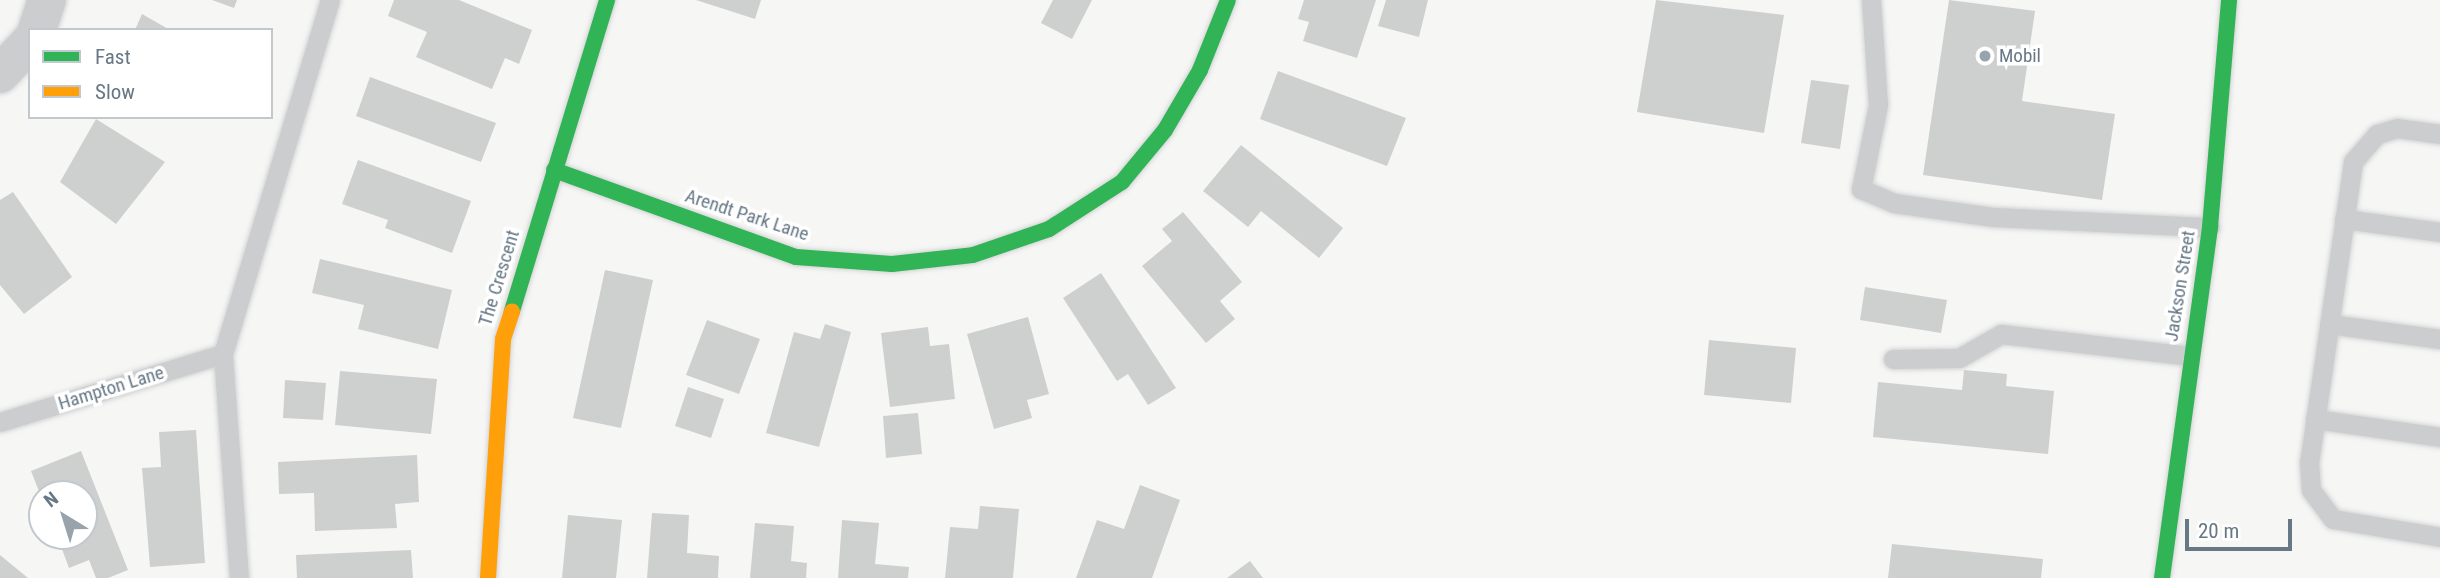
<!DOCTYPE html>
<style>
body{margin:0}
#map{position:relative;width:2440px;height:578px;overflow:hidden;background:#f6f6f5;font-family:"Roboto Condensed",sans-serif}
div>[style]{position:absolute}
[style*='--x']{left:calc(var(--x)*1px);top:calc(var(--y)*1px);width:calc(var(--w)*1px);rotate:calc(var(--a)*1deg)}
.building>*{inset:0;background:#ced0d0}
.roads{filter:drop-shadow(0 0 2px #d3d4d5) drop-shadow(0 0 2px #d3d4d5)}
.lane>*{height:19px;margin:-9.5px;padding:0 9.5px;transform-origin:9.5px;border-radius:9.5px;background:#cccdce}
.street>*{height:38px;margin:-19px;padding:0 19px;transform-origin:19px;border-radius:19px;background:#cccdce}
.fast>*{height:16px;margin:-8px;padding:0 8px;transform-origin:8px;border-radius:8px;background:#30b455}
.slow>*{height:16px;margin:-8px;padding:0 8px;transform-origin:8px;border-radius:8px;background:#ff9f0a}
.dots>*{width:19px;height:19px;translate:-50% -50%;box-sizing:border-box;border:4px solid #fff;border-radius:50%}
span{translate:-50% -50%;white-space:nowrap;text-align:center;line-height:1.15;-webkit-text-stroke:7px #fff;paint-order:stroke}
.poi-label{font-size:19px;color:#667785}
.left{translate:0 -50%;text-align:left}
.street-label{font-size:19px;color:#667785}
.legend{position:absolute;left:28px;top:28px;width:245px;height:91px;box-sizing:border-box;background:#fff;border:2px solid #c2c9ce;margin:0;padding:9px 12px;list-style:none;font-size:21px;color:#667785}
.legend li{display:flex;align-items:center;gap:14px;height:35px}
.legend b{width:35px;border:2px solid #c2c9ce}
.north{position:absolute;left:28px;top:480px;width:70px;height:70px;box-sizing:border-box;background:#fff;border:2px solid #c2c9ce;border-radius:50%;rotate:322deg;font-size:19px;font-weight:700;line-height:28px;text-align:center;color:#667785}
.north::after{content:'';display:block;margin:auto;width:24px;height:32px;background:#98a3ac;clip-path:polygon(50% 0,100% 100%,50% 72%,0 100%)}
.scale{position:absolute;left:2185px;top:519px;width:107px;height:32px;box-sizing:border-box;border:4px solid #667785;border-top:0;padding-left:9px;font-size:21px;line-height:24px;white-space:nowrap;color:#667785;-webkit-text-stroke:5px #fff;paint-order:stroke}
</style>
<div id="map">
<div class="building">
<div style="clip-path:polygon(212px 0,237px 0,234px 8px)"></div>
<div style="clip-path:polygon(394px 0,459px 0,532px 30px,519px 64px,505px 58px,492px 89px,416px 57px,427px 32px,388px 16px)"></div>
<div style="clip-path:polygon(696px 0,761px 0,755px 19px)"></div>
<div style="clip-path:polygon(1053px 0,1092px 0,1072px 39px,1041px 23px)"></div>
<div style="clip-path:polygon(1304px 0,1376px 0,1357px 58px,1303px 41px,1309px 22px,1298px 19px)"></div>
<div style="clip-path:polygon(1386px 0,1428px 0,1419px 37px,1378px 26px)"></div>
<div style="clip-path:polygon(1656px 0,1784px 15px,1764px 133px,1637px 112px)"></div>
<div style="clip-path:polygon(1949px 0,2035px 11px,2022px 101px,2115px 114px,2102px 200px,1923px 175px)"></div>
<div style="clip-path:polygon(142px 14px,170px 30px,135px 30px)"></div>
<div style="clip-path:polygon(1278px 71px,1406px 118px,1387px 166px,1260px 119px)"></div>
<div style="clip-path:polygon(370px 77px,496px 123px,481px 162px,356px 116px)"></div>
<div style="clip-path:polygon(1811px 80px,1849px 85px,1840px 149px,1801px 143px)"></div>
<div style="clip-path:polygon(96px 119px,165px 162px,116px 224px,60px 182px)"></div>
<div style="clip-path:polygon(1241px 145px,1343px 228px,1319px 258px,1261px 211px,1248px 227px,1203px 191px)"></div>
<div style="clip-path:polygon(358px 160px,471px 201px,452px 253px,385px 228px,388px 220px,342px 204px)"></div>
<div style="clip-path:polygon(13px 192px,72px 277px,24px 314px,0 285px,0 200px)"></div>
<div style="clip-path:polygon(1183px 212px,1242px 282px,1220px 301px,1235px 319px,1206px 343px,1142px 266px,1172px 241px,1162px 229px)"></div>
<div style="clip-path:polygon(320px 259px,452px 290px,438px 349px,358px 329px,364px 305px,312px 293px)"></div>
<div style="clip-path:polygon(605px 270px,653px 280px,621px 428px,573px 418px)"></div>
<div style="clip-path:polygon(1101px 273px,1176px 388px,1148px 405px,1128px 374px,1117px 381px,1063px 298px)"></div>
<div style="clip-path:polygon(1865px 287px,1947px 300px,1941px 333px,1860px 320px)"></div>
<div style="clip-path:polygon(1028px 317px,1049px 394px,1027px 400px,1032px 418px,994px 429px,967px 334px)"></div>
<div style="clip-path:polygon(707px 320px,760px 339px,739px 394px,686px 375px)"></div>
<div style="clip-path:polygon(825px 324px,851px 332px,819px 447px,766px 433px,794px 332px,820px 339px)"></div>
<div style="clip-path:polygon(928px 327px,930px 346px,949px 344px,955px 399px,890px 407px,881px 333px)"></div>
<div style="clip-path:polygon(1709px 340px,1796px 348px,1791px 403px,1704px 395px)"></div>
<div style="clip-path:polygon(1964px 370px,2007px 374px,2006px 386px,2054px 391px,2048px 454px,1873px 437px,1878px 382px,1962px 390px)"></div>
<div style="clip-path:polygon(340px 371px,437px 379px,431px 434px,335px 425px)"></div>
<div style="clip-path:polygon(285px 380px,326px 383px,323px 420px,283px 418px)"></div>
<div style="clip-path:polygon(688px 387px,724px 399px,711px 438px,675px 426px)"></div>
<div style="clip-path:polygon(918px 413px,922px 454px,886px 458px,883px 416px)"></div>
<div style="clip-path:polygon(196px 430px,205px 563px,150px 567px,142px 468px,161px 467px,159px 432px)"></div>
<div style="clip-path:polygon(81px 451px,128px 570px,108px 578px,96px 578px,89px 560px,69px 568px,57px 536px,84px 536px,84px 494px,40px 494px,31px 471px)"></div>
<div style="clip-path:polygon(417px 455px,419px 502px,395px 504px,397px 528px,315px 531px,314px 493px,279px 494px,278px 462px)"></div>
<div style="clip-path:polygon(1140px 485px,1180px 500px,1152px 578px,1076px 578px,1097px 520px,1124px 529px)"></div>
<div style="clip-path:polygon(980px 506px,1019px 509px,1013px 578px,945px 578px,950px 527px,978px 529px)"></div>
<div style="clip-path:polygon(652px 513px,689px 515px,687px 553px,719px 556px,718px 578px,647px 578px)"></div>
<div style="clip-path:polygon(568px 515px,622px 520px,616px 578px,562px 578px)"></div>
<div style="clip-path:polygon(842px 520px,879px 523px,875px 564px,909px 567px,908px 578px,838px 578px)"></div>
<div style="clip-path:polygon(755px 523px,794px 526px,791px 561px,807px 563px,806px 578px,750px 578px)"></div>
<div style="clip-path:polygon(1892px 544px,2043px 559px,2041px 578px,1888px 578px)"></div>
<div style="clip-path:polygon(411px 550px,413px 578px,297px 578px,296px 555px)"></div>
<div style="clip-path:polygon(0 555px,28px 578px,0 578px)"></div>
<div style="clip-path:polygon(1250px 561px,1263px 578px,1227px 578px)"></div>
</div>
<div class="roads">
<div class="lane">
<div style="--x:1871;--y:0;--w:105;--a:86.2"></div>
<div style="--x:1878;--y:105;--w:86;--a:101.4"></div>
<div style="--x:1861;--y:189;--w:36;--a:23"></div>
<div style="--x:1894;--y:203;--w:101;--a:8"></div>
<div style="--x:1994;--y:217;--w:216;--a:2.7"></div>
<div style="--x:2440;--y:134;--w:43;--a:-172.1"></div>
<div style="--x:2397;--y:128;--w:21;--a:163"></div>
<div style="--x:2377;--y:134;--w:37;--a:131"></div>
<div style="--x:2353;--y:162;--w:303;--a:98.3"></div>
<div style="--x:2309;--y:462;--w:28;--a:86"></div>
<div style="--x:2311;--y:490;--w:36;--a:53"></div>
<div style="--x:2333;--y:519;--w:109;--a:9.5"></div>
<div style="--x:2344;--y:219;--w:97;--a:7.7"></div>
<div style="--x:2329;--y:324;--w:112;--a:7.7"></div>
<div style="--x:1893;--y:359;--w:66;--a:-0.9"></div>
<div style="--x:1959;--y:358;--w:48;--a:-29.7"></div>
<div style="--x:2001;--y:334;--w:190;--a:6.6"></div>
<div style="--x:2315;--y:419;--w:126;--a:8.2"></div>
<div style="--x:0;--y:422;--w:233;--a:-17"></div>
<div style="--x:239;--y:578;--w:225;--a:-94.1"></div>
<div style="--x:223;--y:354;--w:370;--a:-73.2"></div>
</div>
<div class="street">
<div style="--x:37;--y:30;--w:32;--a:-72"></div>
<div style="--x:0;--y:74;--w:44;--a:-46.8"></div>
</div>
<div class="fast">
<div style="--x:554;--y:170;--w:257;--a:19.8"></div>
<div style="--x:796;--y:257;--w:96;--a:4.2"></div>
<div style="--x:892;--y:264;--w:81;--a:-6.3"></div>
<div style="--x:973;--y:255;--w:80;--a:-18.9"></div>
<div style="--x:1049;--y:229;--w:87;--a:-32.8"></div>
<div style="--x:1122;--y:182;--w:67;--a:-50.4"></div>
<div style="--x:1165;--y:130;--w:69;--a:-59.7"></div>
<div style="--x:1200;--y:70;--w:75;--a:-68.2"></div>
<div style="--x:512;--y:311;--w:325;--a:-73"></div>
<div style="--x:2162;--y:578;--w:354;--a:-82.2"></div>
<div style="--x:2210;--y:227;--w:228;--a:-85.2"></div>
</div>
<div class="slow">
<div style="--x:488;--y:578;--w:239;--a:-86.4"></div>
<div style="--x:503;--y:339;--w:29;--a:-72"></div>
</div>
</div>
<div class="dots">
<div style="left:1985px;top:56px;background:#98a3ac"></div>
</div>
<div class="poi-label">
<span class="left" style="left:1999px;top:56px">Mobil</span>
</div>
<div class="street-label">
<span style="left:747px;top:215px;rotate:18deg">Arendt Park Lane</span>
<span style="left:499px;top:278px;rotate:-73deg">The Crescent</span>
<span style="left:2180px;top:286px;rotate:-81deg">Jackson Street</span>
<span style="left:111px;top:388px;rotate:-17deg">Hampton Lane</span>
</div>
<ul class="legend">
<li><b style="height:9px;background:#30b455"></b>Fast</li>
<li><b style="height:9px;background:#ff9f0a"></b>Slow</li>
</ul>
<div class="north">N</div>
<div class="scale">20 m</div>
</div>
